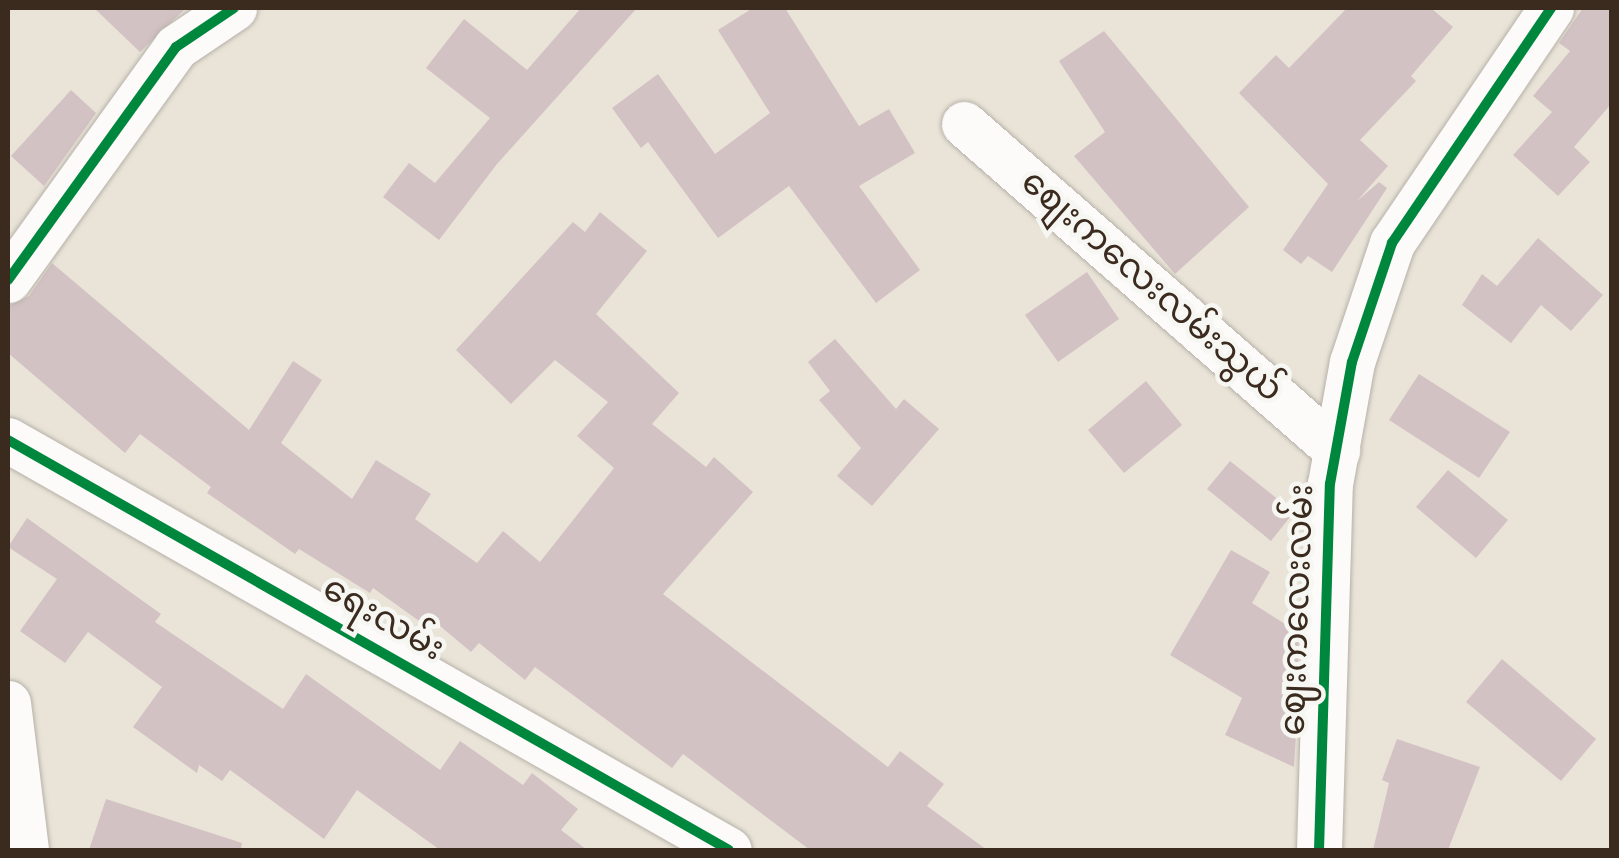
<!DOCTYPE html>
<meta charset="utf-8">
<style>
body{margin:0}
#map{position:relative;width:1619px;height:858px;overflow:hidden;background:#eae4d8;font-family:"Indie Flower","Noto Sans Myanmar",sans-serif}
div>[style]{position:absolute}
[style*='--x']{left:calc(var(--x)*1px);top:calc(var(--y)*1px);width:calc(var(--w)*1px);rotate:calc(var(--a)*1deg)}
.building>*{inset:0;background:#d3c2c3}
.roads{filter:drop-shadow(0 0 2px #b6b1a9) drop-shadow(0 0 2px #b6b1a9)}
.minor>*{height:45px;margin:-22.5px;padding:0 22.5px;transform-origin:22.5px;border-radius:22.5px;background:#fcfbf9}
.cycleway>*{height:10px;margin:-5px;padding:0 5px;transform-origin:5px;border-radius:5px;background:#00873e}
span{translate:-50% -50%;white-space:nowrap;text-align:center;line-height:1.15;-webkit-text-stroke:9px #f6f6f2;paint-order:stroke}
.street-label{font-size:35px;color:#3b2a1e}
.frame{position:absolute;inset:0;border:10px solid #3b2a1e;pointer-events:none}
</style>
<div id="map">
<div class="building">
<div style="clip-path:polygon(94px 8px,186px 8px,140px 52px)"></div>
<div style="clip-path:polygon(581px 8px,637px 8px,497px 164px,439px 240px,383px 197px,409px 163px,435px 183px,490px 118px,426px 68px,464px 19px,527px 70px)"></div>
<div style="clip-path:polygon(753px 8px,785px 8px,859px 126px,889px 109px,915px 153px,859px 186px,920px 270px,876px 303px,789px 186px,718px 238px,648px 142px,641px 148px,612px 108px,658px 74px,715px 154px,770px 113px,718px 30px)"></div>
<div style="clip-path:polygon(1347px 8px,1431px 8px,1453px 27px,1411px 76px,1416px 81px,1360px 140px,1388px 166px,1357px 201px,1379px 182px,1387px 188px,1332px 272px,1308px 256px,1301px 264px,1283px 250px,1328px 184px,1239px 93px,1276px 55px,1289px 68px)"></div>
<div style="clip-path:polygon(1583px 8px,1612px 8px,1612px 103px,1574px 147px,1590px 162px,1558px 196px,1513px 155px,1552px 112px,1533px 96px,1570px 51px,1559px 43px)"></div>
<div style="clip-path:polygon(1104px 31px,1249px 207px,1175px 274px,1074px 156px,1105px 132px,1059px 61px)"></div>
<div style="clip-path:polygon(71px 90px,96px 113px,44px 186px,11px 156px)"></div>
<div style="clip-path:polygon(600px 212px,647px 251px,596px 314px,679px 393px,652px 424px,706px 467px,714px 457px,753px 492px,663px 594px,888px 767px,900px 751px,944px 784px,927px 806px,987px 850px,810px 850px,683px 754px,672px 768px,535px 667px,525px 680px,479px 643px,471px 652px,427px 615px,422px 623px,373px 588px,370px 593px,299px 549px,295px 554px,207px 493px,211px 487px,140px 434px,125px 453px,8px 353px,8px 306px,29px 296px,52px 263px,249px 430px,293px 361px,322px 380px,281px 443px,352px 499px,376px 460px,431px 494px,415px 519px,477px 563px,503px 531px,540px 562px,614px 468px,577px 436px,608px 402px,555px 360px,511px 404px,456px 350px,573px 222px,585px 232px)"></div>
<div style="clip-path:polygon(1538px 238px,1603px 295px,1571px 331px,1541px 305px,1511px 343px,1462px 305px,1482px 274px,1497px 286px)"></div>
<div style="clip-path:polygon(1087px 272px,1119px 319px,1058px 362px,1025px 315px)"></div>
<div style="clip-path:polygon(835px 339px,896px 409px,904px 399px,939px 429px,872px 506px,837px 476px,861px 448px,819px 400px,830px 391px,808px 362px)"></div>
<div style="clip-path:polygon(1419px 374px,1510px 432px,1479px 478px,1389px 420px)"></div>
<div style="clip-path:polygon(1146px 381px,1182px 425px,1124px 473px,1088px 430px)"></div>
<div style="clip-path:polygon(1230px 461px,1294px 512px,1271px 541px,1207px 489px)"></div>
<div style="clip-path:polygon(1448px 470px,1508px 520px,1476px 558px,1416px 507px)"></div>
<div style="clip-path:polygon(27px 518px,161px 614px,155px 622px,283px 709px,306px 674px,440px 770px,460px 741px,523px 785px,532px 773px,578px 809px,561px 830px,587px 850px,440px 850px,357px 790px,324px 839px,230px 770px,222px 781px,199px 765px,197px 773px,133px 727px,162px 687px,88px 632px,65px 663px,20px 631px,57px 579px,8px 547px)"></div>
<div style="clip-path:polygon(1231px 550px,1270px 572px,1252px 603px,1299px 633px,1297px 698px,1288px 713px,1297px 717px,1294px 767px,1225px 735px,1242px 698px,1170px 655px)"></div>
<div style="clip-path:polygon(1502px 659px,1596px 739px,1561px 781px,1466px 702px)"></div>
<div style="clip-path:polygon(1397px 739px,1480px 767px,1448px 850px,1373px 850px,1389px 783px,1382px 780px)"></div>
<div style="clip-path:polygon(106px 799px,242px 843px,241px 850px,89px 850px)"></div>
</div>
<div class="roads">
<div class="minor">
<div style="--x:964;--y:124;--w:496;--a:41.2"></div>
<div style="--x:8;--y:280;--w:287;--a:-54.2"></div>
<div style="--x:176;--y:47;--w:70;--a:-33.9"></div>
<div style="--x:8;--y:440;--w:829;--a:29.62"></div>
<div style="--x:8;--y:703;--w:148;--a:83"></div>
<div style="--x:1319;--y:850;--w:366;--a:-88.3"></div>
<div style="--x:1330;--y:484;--w:124;--a:-79.8"></div>
<div style="--x:1352;--y:362;--w:126;--a:-71.4"></div>
<div style="--x:1392;--y:243;--w:284;--a:-55.9"></div>
</div>
</div>
<div class="cycleway">
<div style="--x:8;--y:280;--w:287;--a:-54.2"></div>
<div style="--x:176;--y:47;--w:70;--a:-33.9"></div>
<div style="--x:8;--y:440;--w:829;--a:29.62"></div>
<div style="--x:1319;--y:850;--w:366;--a:-88.3"></div>
<div style="--x:1330;--y:484;--w:124;--a:-79.8"></div>
<div style="--x:1352;--y:362;--w:126;--a:-71.4"></div>
<div style="--x:1392;--y:243;--w:284;--a:-55.9"></div>
</div>
<div class="street-label">
<span style="left:1150px;top:288px;rotate:41deg">စျေးကလေးလမ်းသွယ်</span>
<span style="left:1300px;top:610px;rotate:-88deg">ဈေးကလေးလမ်း</span>
<span style="left:382px;top:621px;rotate:30deg">ရေးလမ်း</span>
</div>
<div class="frame"></div>
</div>
